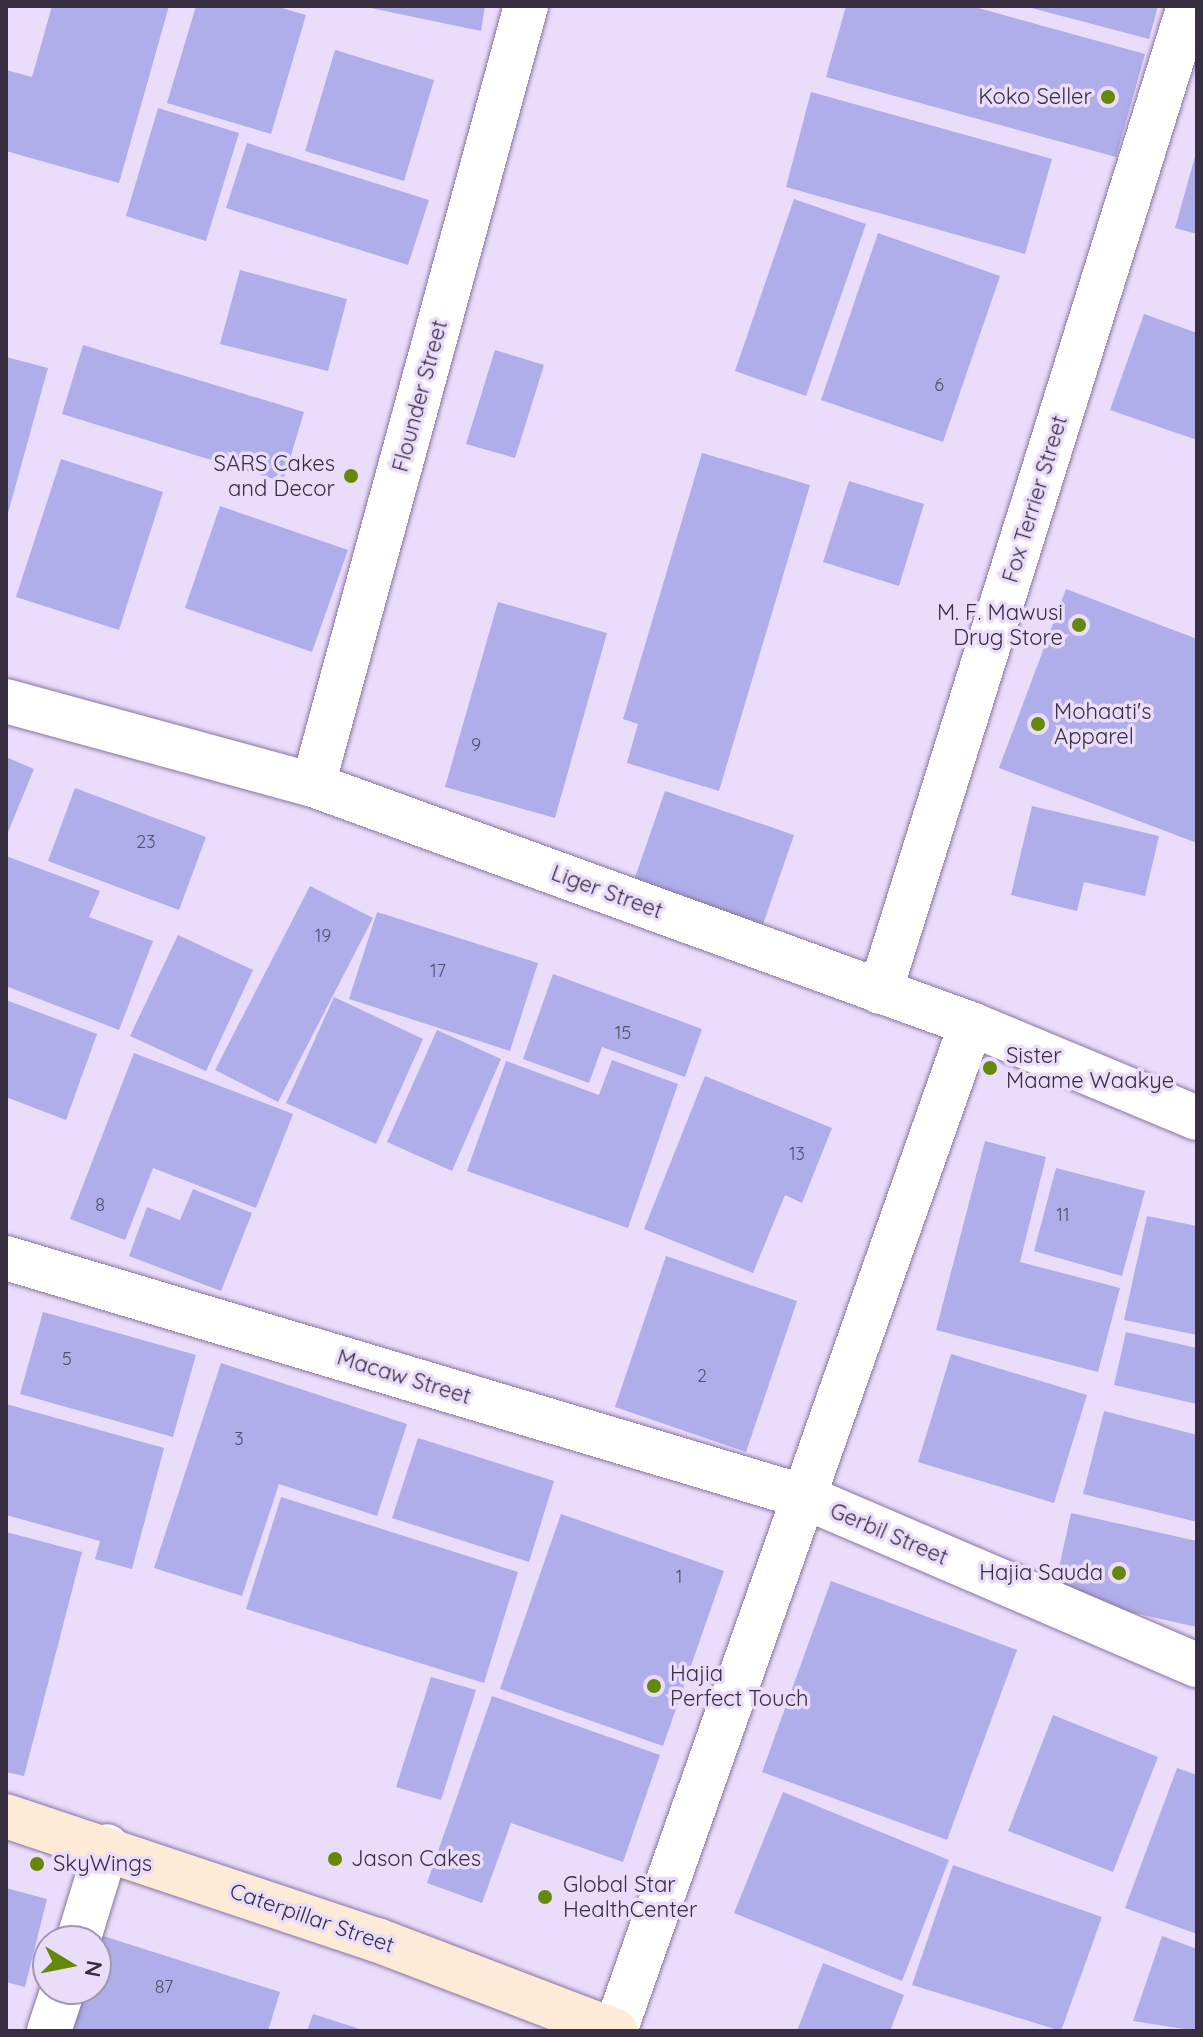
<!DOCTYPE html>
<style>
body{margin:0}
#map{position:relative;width:1203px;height:2037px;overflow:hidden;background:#eaddfb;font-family:Quicksand,sans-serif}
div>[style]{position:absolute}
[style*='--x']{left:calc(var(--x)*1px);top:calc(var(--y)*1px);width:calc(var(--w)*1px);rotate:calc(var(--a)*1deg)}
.building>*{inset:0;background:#afadea}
.roads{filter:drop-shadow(0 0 2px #8974a2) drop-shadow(0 0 2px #8974a2)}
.street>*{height:44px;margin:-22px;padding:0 22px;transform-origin:22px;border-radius:22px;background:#fff}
.secondary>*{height:44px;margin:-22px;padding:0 22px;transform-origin:22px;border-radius:22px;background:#feebd7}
.dots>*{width:22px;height:22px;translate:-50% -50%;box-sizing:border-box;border:4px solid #eaddfb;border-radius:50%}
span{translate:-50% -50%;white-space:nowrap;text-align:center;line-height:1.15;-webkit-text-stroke:7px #eaddfb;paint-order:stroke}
.number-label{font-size:18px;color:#554e6b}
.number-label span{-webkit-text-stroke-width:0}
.poi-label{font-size:22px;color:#372e41}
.right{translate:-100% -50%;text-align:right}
.left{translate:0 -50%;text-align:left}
.street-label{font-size:22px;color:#372e41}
.frame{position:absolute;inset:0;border:8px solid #372e41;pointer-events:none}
.north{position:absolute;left:32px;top:1925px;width:80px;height:80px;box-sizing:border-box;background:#eaddfb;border:2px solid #a297b1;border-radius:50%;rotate:100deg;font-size:22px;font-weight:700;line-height:32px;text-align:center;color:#372e41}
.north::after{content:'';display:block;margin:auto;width:28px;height:36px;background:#668809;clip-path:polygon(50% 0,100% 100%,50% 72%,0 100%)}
</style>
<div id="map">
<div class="building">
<div style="clip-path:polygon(52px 6px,169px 6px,119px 183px,6px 151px,6px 70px,32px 77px)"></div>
<div style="clip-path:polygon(196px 6px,275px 6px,306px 15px,271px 134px,167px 103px)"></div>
<div style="clip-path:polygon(361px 6px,485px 6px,481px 31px)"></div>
<div style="clip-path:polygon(846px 6px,971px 6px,1145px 54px,1116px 157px,826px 77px)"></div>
<div style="clip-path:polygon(1024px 6px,1158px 6px,1149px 39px)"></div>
<div style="clip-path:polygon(335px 50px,434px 80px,404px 181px,305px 151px)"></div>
<div style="clip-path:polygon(811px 92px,1052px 159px,1025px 254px,786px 187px)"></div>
<div style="clip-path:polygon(158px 108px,239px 133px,206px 241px,126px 216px)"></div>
<div style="clip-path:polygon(247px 143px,429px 200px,408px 265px,226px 208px)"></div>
<div style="clip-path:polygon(1196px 153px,1197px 153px,1197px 234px,1175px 228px)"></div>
<div style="clip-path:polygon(794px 199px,866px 224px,806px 396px,735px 371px)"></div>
<div style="clip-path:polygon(878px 233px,1000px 276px,943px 442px,821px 400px)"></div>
<div style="clip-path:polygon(240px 270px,347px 299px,328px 371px,220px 344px)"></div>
<div style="clip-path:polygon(1144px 314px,1197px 333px,1197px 440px,1110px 410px)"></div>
<div style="clip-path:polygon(83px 345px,304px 412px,283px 482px,62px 414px)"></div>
<div style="clip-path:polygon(495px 350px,544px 365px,515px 458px,466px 444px)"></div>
<div style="clip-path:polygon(6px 357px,48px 368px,7px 517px,6px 516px)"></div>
<div style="clip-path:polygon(702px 453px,810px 485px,719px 791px,627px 763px,638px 724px,623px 719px)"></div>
<div style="clip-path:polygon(61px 459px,163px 492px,119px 630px,16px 597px)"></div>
<div style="clip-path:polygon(849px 481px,924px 504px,899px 586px,823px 562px)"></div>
<div style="clip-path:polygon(220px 506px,348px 550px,312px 652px,185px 608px)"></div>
<div style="clip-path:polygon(1066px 589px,1197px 639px,1197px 843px,999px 768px)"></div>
<div style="clip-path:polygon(498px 602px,607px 633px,555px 818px,445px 787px)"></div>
<div style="clip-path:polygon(6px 757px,34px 769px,6px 837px)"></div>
<div style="clip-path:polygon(75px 788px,206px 837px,179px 910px,48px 861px)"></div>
<div style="clip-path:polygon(665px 791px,794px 835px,760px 933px,631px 889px)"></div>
<div style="clip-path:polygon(1032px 806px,1159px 836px,1145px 896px,1084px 882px,1077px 911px,1011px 895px)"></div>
<div style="clip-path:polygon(6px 856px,100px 891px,89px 917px,153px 941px,119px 1030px,6px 986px)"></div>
<div style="clip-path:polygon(310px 886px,373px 918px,278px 1102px,215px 1070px)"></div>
<div style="clip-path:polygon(377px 912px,538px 963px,510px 1051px,349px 999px)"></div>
<div style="clip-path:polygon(178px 935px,253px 970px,206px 1071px,130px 1036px)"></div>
<div style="clip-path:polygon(553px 974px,702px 1029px,685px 1077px,602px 1047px,589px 1083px,523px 1059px)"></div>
<div style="clip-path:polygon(334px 997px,423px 1039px,376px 1144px,286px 1103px)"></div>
<div style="clip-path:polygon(6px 1000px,97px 1034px,66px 1120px,6px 1097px)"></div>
<div style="clip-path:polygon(437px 1030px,501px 1059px,452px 1171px,387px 1142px)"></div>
<div style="clip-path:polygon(134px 1053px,293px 1114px,256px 1208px,153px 1168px,125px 1240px,70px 1219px)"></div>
<div style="clip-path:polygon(612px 1060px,678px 1084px,628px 1228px,467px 1171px,506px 1061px,599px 1095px)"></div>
<div style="clip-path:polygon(705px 1076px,832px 1128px,802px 1203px,785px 1195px,753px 1273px,644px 1229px)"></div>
<div style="clip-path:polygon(985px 1141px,1046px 1157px,1020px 1262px,1120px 1288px,1098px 1372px,936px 1330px)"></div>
<div style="clip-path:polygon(1056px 1168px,1145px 1191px,1122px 1276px,1034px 1251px)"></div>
<div style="clip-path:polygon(193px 1189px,252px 1213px,221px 1291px,129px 1256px,147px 1207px,180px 1220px)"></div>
<div style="clip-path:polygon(1147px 1216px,1197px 1226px,1197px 1335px,1124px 1320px)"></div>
<div style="clip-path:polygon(666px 1256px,797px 1301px,746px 1452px,615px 1407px)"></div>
<div style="clip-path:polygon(43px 1312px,196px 1355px,173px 1437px,20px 1394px)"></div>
<div style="clip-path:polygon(1126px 1332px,1197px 1348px,1197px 1404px,1114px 1385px)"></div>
<div style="clip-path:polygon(951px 1354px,1087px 1395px,1054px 1503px,918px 1462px)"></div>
<div style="clip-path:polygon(221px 1363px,407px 1424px,377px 1516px,279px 1484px,242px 1596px,154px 1568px)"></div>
<div style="clip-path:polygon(6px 1404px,164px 1448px,132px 1569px,95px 1559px,100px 1541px,6px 1515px)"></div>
<div style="clip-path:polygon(1104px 1411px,1197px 1435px,1197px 1522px,1083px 1494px)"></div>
<div style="clip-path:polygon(418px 1438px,554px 1481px,529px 1562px,392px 1518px)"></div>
<div style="clip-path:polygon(281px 1497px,518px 1572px,484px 1683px,246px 1609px)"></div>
<div style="clip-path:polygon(1071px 1513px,1197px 1541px,1197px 1627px,1053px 1595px)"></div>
<div style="clip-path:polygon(561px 1514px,724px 1571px,663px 1746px,500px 1689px)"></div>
<div style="clip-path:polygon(6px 1532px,82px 1552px,24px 1776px,6px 1772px)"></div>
<div style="clip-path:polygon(831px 1581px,1017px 1650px,947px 1840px,762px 1772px)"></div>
<div style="clip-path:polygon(431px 1677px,476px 1690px,441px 1800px,396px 1787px)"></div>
<div style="clip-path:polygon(492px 1696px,660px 1755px,623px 1862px,511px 1823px,482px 1903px,427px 1883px)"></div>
<div style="clip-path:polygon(1053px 1715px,1158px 1757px,1113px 1872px,1008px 1831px)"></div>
<div style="clip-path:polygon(1177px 1768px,1197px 1775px,1197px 1934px,1125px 1908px)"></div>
<div style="clip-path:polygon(783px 1792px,949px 1860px,902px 1981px,734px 1913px)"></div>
<div style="clip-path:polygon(953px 1865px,1102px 1917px,1061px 2031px,912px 1985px)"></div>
<div style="clip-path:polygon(6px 1888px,47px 1899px,25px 1987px,6px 1982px)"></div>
<div style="clip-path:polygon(100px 1935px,280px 1992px,268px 2031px,69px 2031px,83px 1989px,96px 1989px)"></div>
<div style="clip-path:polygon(1162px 1936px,1197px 1949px,1197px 2031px,1133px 2021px)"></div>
<div style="clip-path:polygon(823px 1963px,904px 1995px,890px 2031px,797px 2031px)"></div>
<div style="clip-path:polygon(313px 2014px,363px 2030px,363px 2031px,307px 2031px)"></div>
</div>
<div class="roads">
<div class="street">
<div style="--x:6;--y:701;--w:318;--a:15.3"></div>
<div style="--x:313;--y:785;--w:700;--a:19.96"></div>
<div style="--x:971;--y:1024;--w:245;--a:22.6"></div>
<div style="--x:313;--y:785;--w:808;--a:-74.71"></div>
<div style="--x:880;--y:992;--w:1033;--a:-72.6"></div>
<div style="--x:6;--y:1258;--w:831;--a:16.65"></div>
<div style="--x:802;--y:1496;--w:430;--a:23.2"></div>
<div style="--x:78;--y:1941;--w:99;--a:-73"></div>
<div style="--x:49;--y:2031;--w:44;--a:-71.6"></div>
<div style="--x:615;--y:2031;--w:1068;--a:-70.53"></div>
</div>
<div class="secondary">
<div style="--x:6;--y:1816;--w:391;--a:18.5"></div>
<div style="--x:377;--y:1940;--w:255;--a:20.9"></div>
</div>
</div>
<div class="dots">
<div style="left:1108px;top:97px;background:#668809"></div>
<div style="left:351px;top:476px;background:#668809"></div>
<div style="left:1079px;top:625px;background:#668809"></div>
<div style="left:1038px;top:724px;background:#668809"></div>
<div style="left:990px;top:1068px;background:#668809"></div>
<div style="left:1119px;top:1573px;background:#668809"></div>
<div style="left:654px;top:1686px;background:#668809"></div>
<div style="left:335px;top:1859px;background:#668809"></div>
<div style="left:37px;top:1864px;background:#668809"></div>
<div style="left:545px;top:1897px;background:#668809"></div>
</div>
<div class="number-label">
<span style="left:939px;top:385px">6</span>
<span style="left:476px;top:745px">9</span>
<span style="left:146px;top:842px">23</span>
<span style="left:323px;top:936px">19</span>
<span style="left:438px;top:971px">17</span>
<span style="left:623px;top:1033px">15</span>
<span style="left:797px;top:1154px">13</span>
<span style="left:100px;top:1205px">8</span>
<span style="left:1063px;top:1215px">11</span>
<span style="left:67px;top:1359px">5</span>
<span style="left:702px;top:1376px">2</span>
<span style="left:239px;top:1439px">3</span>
<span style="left:679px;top:1577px">1</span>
<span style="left:164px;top:1987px">87</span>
</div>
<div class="poi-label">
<span class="right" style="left:1092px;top:97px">Koko Seller</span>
<span class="right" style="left:335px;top:476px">SARS Cakes<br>and Decor</span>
<span class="right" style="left:1063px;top:625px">M. F. Mawusi<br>Drug Store</span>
<span class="left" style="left:1054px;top:724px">Mohaati's<br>Apparel</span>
<span class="left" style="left:1006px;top:1068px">Sister<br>Maame Waakye</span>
<span class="right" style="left:1103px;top:1573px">Hajia Sauda</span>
<span class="left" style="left:670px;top:1686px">Hajia<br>Perfect Touch</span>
<span class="left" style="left:351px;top:1859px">Jason Cakes</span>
<span class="left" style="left:53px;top:1864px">SkyWings</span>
<span class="left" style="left:563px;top:1897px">Global Star<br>HealthCenter</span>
</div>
<div class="street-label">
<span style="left:420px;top:396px;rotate:-75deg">Flounder Street</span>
<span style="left:1035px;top:499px;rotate:-73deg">Fox Terrier Street</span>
<span style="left:607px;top:892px;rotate:20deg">Liger Street</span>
<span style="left:404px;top:1377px;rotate:17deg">Macaw Street</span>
<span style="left:889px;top:1534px;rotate:23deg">Gerbil Street</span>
<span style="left:312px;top:1918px;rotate:19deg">Caterpillar Street</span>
</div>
<div class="frame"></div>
<div class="north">N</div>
</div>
